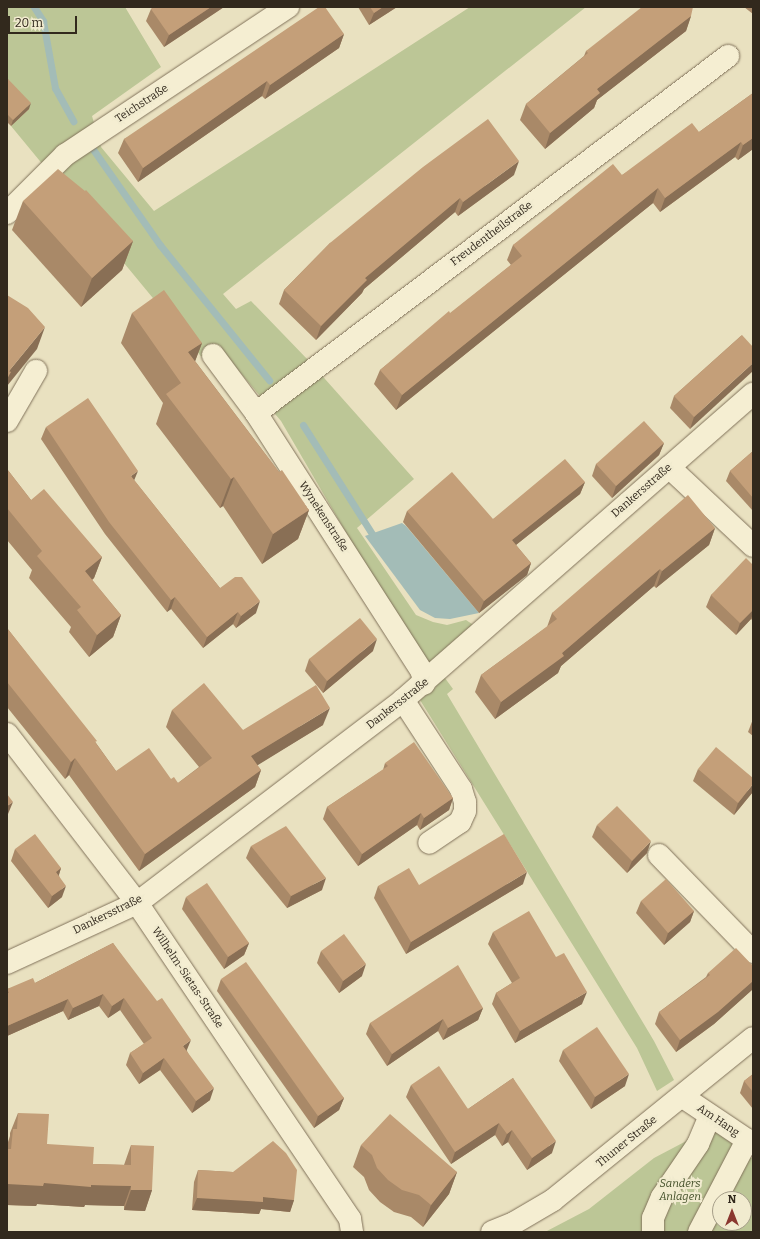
<!DOCTYPE html>
<meta charset="utf-8">
<style>
body{margin:0}
#map{position:relative;width:760px;height:1239px;overflow:hidden;background:#e9e1c0;font-family:Bitter,serif}
div>[style]{position:absolute}
[style*='--x']{left:calc(var(--x)*1px);top:calc(var(--y)*1px);width:calc(var(--w)*1px);rotate:calc(var(--a)*1deg)}
.green>*{inset:0;background:#bcc696}
.water>*{inset:0;background:#a3bcb7}
.stream>*{height:7px;margin:-3.5px;padding:0 3.5px;transform-origin:3.5px;border-radius:3.5px;background:#a3bcb7}
.roads{filter:drop-shadow(0 0 1px #81725a) drop-shadow(0 0 1px #81725a)}
.minor>*{height:22px;margin:-11px;padding:0 11px;transform-origin:11px;border-radius:11px;background:#f5eed2}
.wall>*{inset:0;background:#a98968}
.shaded-wall>*{inset:0;background:#896f55}
.building>*{inset:0;background:#c49f79}
span{translate:-50% -50%;white-space:nowrap;text-align:center;line-height:1.15;-webkit-text-stroke:4px #f1ebcf;paint-order:stroke}
.street-label{font-size:11px;color:#32291d}
.park-label{font-size:11px;color:#3f4c25;font-style:italic}
.frame{position:absolute;inset:0;border:8px solid #32291d;pointer-events:none}
.north{position:absolute;left:712px;top:1191px;width:40px;height:40px;box-sizing:border-box;background:#f1ebcf;border:1px solid #a59d88;border-radius:50%;rotate:0deg;font-size:11px;font-weight:700;line-height:16px;text-align:center;color:#32291d}
.north::after{content:'';display:block;margin:auto;width:14px;height:18px;background:#8a372f;clip-path:polygon(50% 0,100% 100%,50% 72%,0 100%)}
.scale{position:absolute;left:8px;top:16px;width:69px;height:18px;box-sizing:border-box;border:2px solid #32291d;border-top:0;padding-left:5px;font-size:12px;line-height:14px;white-space:nowrap;color:#32291d;-webkit-text-stroke:3px #f1ebcf;paint-order:stroke}
</style>
<div id="map">
<div class="green">
<div style="clip-path:polygon(7px 7px,125px 7px,161px 67px,92px 116px,101px 147px,154px 211px,470px 7px,586px 7px,223px 294px,236px 309px,251px 301px,309px 361px,414px 479px,357px 528px,416px 615px,433px 622px,447px 625px,466px 620px,475px 626px,434px 663px,453px 689px,447px 694px,654px 1041px,674px 1080px,657px 1091px,637px 1048px,420px 700px,436px 687px,281px 421px,222px 351px,204px 360px,11px 126px,29px 109px,7px 86px)"></div>
<div style="clip-path:polygon(evenodd,711px 1128px,753px 1159px,753px 1232px,545px 1232px,589px 1209px,654px 1158px,711px 1128px,720px 1199px,744px 1199px,744px 1223px,720px 1223px,720px 1199px)"></div>
</div>
<div class="water">
<div style="clip-path:polygon(402px 523px,406px 526px,479px 613px,450px 619px,435px 618px,420px 610px,365px 536px)"></div>
</div>
<div class="stream">
<div style="--x:34;--y:7;--w:17;--a:57"></div>
<div style="--x:43;--y:21;--w:68;--a:79.8"></div>
<div style="--x:55;--y:88;--w:38;--a:61"></div>
<div style="--x:90;--y:145;--w:122;--a:55"></div>
<div style="--x:160;--y:245;--w:174;--a:51.1"></div>
<div style="--x:303;--y:425;--w:133;--a:57.6"></div>
</div>
<div class="roads">
<div class="minor">
<div style="--x:7;--y:213;--w:82;--a:-45"></div>
<div style="--x:65;--y:155;--w:268;--a:-33.6"></div>
<div style="--x:213;--y:355;--w:72;--a:53.4"></div>
<div style="--x:256;--y:413;--w:308;--a:57.3"></div>
<div style="--x:422;--y:672;--w:12;--a:81"></div>
<div style="--x:256;--y:413;--w:592;--a:-37.1"></div>
<div style="--x:7;--y:421;--w:58;--a:-59.9"></div>
<div style="--x:669;--y:467;--w:115;--a:43.2"></div>
<div style="--x:403;--y:700;--w:106;--a:56.9"></div>
<div style="--x:461;--y:789;--w:14;--a:73"></div>
<div style="--x:465;--y:802;--w:9;--a:90"></div>
<div style="--x:465;--y:811;--w:12;--a:114"></div>
<div style="--x:460;--y:822;--w:37;--a:146"></div>
<div style="--x:7;--y:734;--w:213;--a:52.4"></div>
<div style="--x:137;--y:903;--w:381;--a:56"></div>
<div style="--x:350;--y:1219;--w:13;--a:81"></div>
<div style="--x:659;--y:855;--w:135;--a:45.9"></div>
<div style="--x:7;--y:963;--w:143;--a:-24.8"></div>
<div style="--x:137;--y:903;--w:335;--a:-37.3"></div>
<div style="--x:403;--y:700;--w:465;--a:-41.2"></div>
<div style="--x:683;--y:1097;--w:84;--a:33.9"></div>
<div style="--x:492;--y:1232;--w:24;--a:-22"></div>
<div style="--x:514;--y:1223;--w:45;--a:-30.5"></div>
<div style="--x:553;--y:1200;--w:257;--a:-39"></div>
<div style="--x:653;--y:1232;--w:14;--a:-90"></div>
<div style="--x:653;--y:1218;--w:23;--a:-67"></div>
<div style="--x:662;--y:1197;--w:64;--a:-55.8"></div>
<div style="--x:698;--y:1144;--w:30;--a:-67"></div>
<div style="--x:699;--y:1232;--w:104;--a:-62.4"></div>
</div>
</div>
<div class="wall">
<div style="clip-path:polygon(154px 7px,224px 7px,164px 47px,146px 21px,151px 9px)"></div>
<div style="clip-path:polygon(358px 7px,397px 7px,369px 25px)"></div>
<div style="clip-path:polygon(744px 7px,753px 7px,753px 14px)"></div>
<div style="clip-path:polygon(691px 16px,686px 31px,597px 100px,594px 108px,545px 149px,520px 120px,526px 104px,584px 56px,586px 51px)"></div>
<div style="clip-path:polygon(344px 34px,339px 48px,265px 99px,262px 96px,138px 182px,118px 153px,124px 139px)"></div>
<div style="clip-path:polygon(7px 78px,29px 109px,11px 126px,7px 122px)"></div>
<div style="clip-path:polygon(753px 93px,753px 149px,738px 160px,735px 157px,660px 212px,653px 203px,396px 410px,374px 384px,380px 370px,511px 265px,507px 260px,513px 245px,622px 175px,699px 132px)"></div>
<div style="clip-path:polygon(514px 175px,458px 216px,455px 212px,364px 289px,362px 293px,316px 340px,279px 304px,284px 290px,330px 243px)"></div>
<div style="clip-path:polygon(23px 201px,133px 241px,122px 270px,81px 307px,12px 230px)"></div>
<div style="clip-path:polygon(132px 313px,202px 343px,195px 361px,279px 472px,309px 510px,298px 539px,262px 564px,223px 506px,220px 508px,156px 424px,163px 403px,121px 343px)"></div>
<div style="clip-path:polygon(742px 335px,690px 429px,670px 408px,674px 396px)"></div>
<div style="clip-path:polygon(46px 427px,134px 480px,220px 588px,256px 613px,236px 628px,233px 624px,203px 648px,171px 609px,167px 612px,105px 534px,41px 439px)"></div>
<div style="clip-path:polygon(664px 443px,659px 455px,612px 498px,592px 476px,596px 464px)"></div>
<div style="clip-path:polygon(753px 451px,753px 511px,726px 481px,730px 471px)"></div>
<div style="clip-path:polygon(7px 469px,31px 500px,102px 557px,94px 578px,92px 580px,121px 615px,113px 637px,89px 657px,69px 632px,71px 627px,29px 578px,32px 570px,7px 540px)"></div>
<div style="clip-path:polygon(585px 482px,580px 494px,516px 545px,531px 563px,527px 575px,479px 613px,403px 522px,407px 511px,493px 519px)"></div>
<div style="clip-path:polygon(715px 528px,709px 545px,656px 588px,654px 586px,561px 666px,558px 673px,495px 719px,475px 692px,481px 675px,547px 627px,552px 613px)"></div>
<div style="clip-path:polygon(753px 565px,753px 621px,751px 619px,736px 635px,706px 607px,711px 595px)"></div>
<div style="clip-path:polygon(7px 628px,96px 743px,116px 771px,171px 779px,178px 783px,199px 767px,166px 727px,172px 710px,243px 730px,323px 725px,257px 765px,261px 770px,255px 787px,139px 871px,69px 775px,65px 779px,7px 707px)"></div>
<div style="clip-path:polygon(373px 651px,323px 693px,305px 671px,309px 659px)"></div>
<div style="clip-path:polygon(753px 719px,753px 736px,748px 732px)"></div>
<div style="clip-path:polygon(385px 763px,453px 798px,449px 810px,420px 830px,417px 825px,358px 866px,323px 819px,327px 807px,383px 770px)"></div>
<div style="clip-path:polygon(698px 769px,752px 793px,734px 815px,693px 781px)"></div>
<div style="clip-path:polygon(597px 825px,647px 853px,627px 873px,592px 837px)"></div>
<div style="clip-path:polygon(251px 846px,322px 890px,287px 908px,246px 858px)"></div>
<div style="clip-path:polygon(15px 849px,61px 868px,59px 875px,62px 897px,48px 908px,11px 861px)"></div>
<div style="clip-path:polygon(523px 884px,406px 954px,374px 898px,378px 886px,419px 885px)"></div>
<div style="clip-path:polygon(186px 897px,249px 943px,244px 955px,224px 969px,182px 909px)"></div>
<div style="clip-path:polygon(641px 901px,694px 911px,690px 922px,664px 945px,636px 913px)"></div>
<div style="clip-path:polygon(493px 932px,582px 1004px,515px 1043px,492px 1004px,496px 993px,512px 983px,488px 944px)"></div>
<div style="clip-path:polygon(113px 943px,187px 1051px,210px 1100px,192px 1113px,160px 1070px,139px 1084px,126px 1065px,130px 1053px,144px 1044px,120px 1010px,108px 1018px,99px 1006px,68px 1020px,63px 1011px,7px 1036px,7px 989px,35px 983px)"></div>
<div style="clip-path:polygon(321px 951px,362px 976px,339px 993px,317px 963px)"></div>
<div style="clip-path:polygon(753px 966px,753px 989px,714px 1024px,676px 1052px,655px 1024px,659px 1012px,706px 977px,708px 973px)"></div>
<div style="clip-path:polygon(221px 979px,344px 1098px,339px 1110px,314px 1128px,217px 991px)"></div>
<div style="clip-path:polygon(483px 1008px,478px 1020px,443px 1040px,438px 1031px,387px 1066px,366px 1034px,370px 1023px)"></div>
<div style="clip-path:polygon(563px 1050px,625px 1086px,591px 1109px,559px 1061px)"></div>
<div style="clip-path:polygon(753px 1074px,753px 1109px,740px 1093px,744px 1081px)"></div>
<div style="clip-path:polygon(513px 1078px,552px 1153px,527px 1170px,508px 1142px,502px 1146px,495px 1135px,451px 1164px,406px 1097px,411px 1085px,468px 1109px)"></div>
<div style="clip-path:polygon(18px 1113px,47px 1144px,93px 1164px,124px 1165px,131px 1145px,152px 1190px,145px 1211px,124px 1210px,124px 1206px,85px 1205px,84px 1207px,37px 1204px,36px 1206px,7px 1205px,7px 1145px,10px 1136px,10px 1133px)"></div>
<div style="clip-path:polygon(361px 1145px,457px 1172px,449px 1194px,423px 1227px,411px 1217px,394px 1212px,380px 1202px,369px 1190px,364px 1177px,353px 1167px)"></div>
<div style="clip-path:polygon(198px 1170px,233px 1172px,294px 1200px,290px 1212px,261px 1209px,259px 1214px,192px 1210px,194px 1182px)"></div>
</div>
<div class="shaded-wall">
<div style="clip-path:polygon(211px 7px,224px 7px,164px 47px,169px 35px)"></div>
<div style="clip-path:polygon(383px 7px,397px 7px,369px 25px,374px 13px)"></div>
<div style="clip-path:polygon(691px 16px,686px 31px,597px 100px,594px 108px,545px 149px,550px 133px,597px 89px)"></div>
<div style="clip-path:polygon(344px 34px,339px 48px,265px 99px,270px 85px)"></div>
<div style="clip-path:polygon(267px 81px,262px 96px,138px 182px,143px 168px)"></div>
<div style="clip-path:polygon(31px 103px,29px 109px,11px 126px,13px 120px)"></div>
<div style="clip-path:polygon(753px 138px,753px 149px,738px 160px,743px 145px)"></div>
<div style="clip-path:polygon(741px 142px,735px 157px,660px 212px,665px 198px)"></div>
<div style="clip-path:polygon(519px 161px,514px 175px,458px 216px,463px 202px)"></div>
<div style="clip-path:polygon(658px 188px,653px 203px,396px 410px,402px 395px)"></div>
<div style="clip-path:polygon(460px 198px,455px 212px,364px 289px,362px 293px,316px 340px,321px 326px,365px 278px)"></div>
<div style="clip-path:polygon(133px 241px,122px 270px,81px 307px,92px 278px)"></div>
<div style="clip-path:polygon(45px 327px,37px 349px,7px 386px,7px 377px,9px 371px)"></div>
<div style="clip-path:polygon(202px 343px,191px 372px,188px 352px)"></div>
<div style="clip-path:polygon(753px 363px,753px 371px,690px 429px,694px 417px)"></div>
<div style="clip-path:polygon(664px 443px,659px 455px,612px 498px,616px 486px)"></div>
<div style="clip-path:polygon(138px 471px,133px 483px,131px 476px)"></div>
<div style="clip-path:polygon(234px 477px,223px 506px,220px 508px,231px 479px)"></div>
<div style="clip-path:polygon(585px 482px,580px 494px,507px 552px,512px 540px)"></div>
<div style="clip-path:polygon(309px 510px,298px 539px,262px 564px,273px 534px)"></div>
<div style="clip-path:polygon(715px 528px,709px 545px,656px 588px,662px 571px)"></div>
<div style="clip-path:polygon(102px 557px,94px 578px,77px 593px,85px 571px)"></div>
<div style="clip-path:polygon(531px 563px,527px 575px,479px 613px,484px 601px)"></div>
<div style="clip-path:polygon(660px 569px,654px 586px,561px 666px,558px 673px,495px 719px,501px 702px,562px 653px)"></div>
<div style="clip-path:polygon(175px 597px,171px 609px,167px 612px,171px 600px)"></div>
<div style="clip-path:polygon(260px 601px,256px 613px,236px 628px,241px 616px)"></div>
<div style="clip-path:polygon(753px 610px,753px 614px,751px 619px,736px 635px,740px 623px)"></div>
<div style="clip-path:polygon(238px 612px,233px 624px,203px 648px,207px 637px)"></div>
<div style="clip-path:polygon(121px 615px,113px 637px,89px 657px,97px 635px)"></div>
<div style="clip-path:polygon(377px 639px,373px 651px,323px 693px,327px 681px)"></div>
<div style="clip-path:polygon(330px 708px,323px 725px,245px 773px,251px 756px)"></div>
<div style="clip-path:polygon(75px 758px,69px 775px,65px 779px,71px 762px)"></div>
<div style="clip-path:polygon(261px 770px,255px 787px,139px 871px,145px 854px)"></div>
<div style="clip-path:polygon(753px 784px,753px 789px,752px 793px,734px 815px,738px 803px)"></div>
<div style="clip-path:polygon(453px 798px,449px 810px,420px 830px,424px 818px)"></div>
<div style="clip-path:polygon(13px 802px,8px 814px,7px 814px,7px 806px)"></div>
<div style="clip-path:polygon(421px 813px,417px 825px,358px 866px,362px 854px)"></div>
<div style="clip-path:polygon(651px 841px,647px 853px,627px 873px,632px 861px)"></div>
<div style="clip-path:polygon(61px 868px,57px 880px,56px 872px)"></div>
<div style="clip-path:polygon(527px 872px,523px 884px,406px 954px,411px 942px)"></div>
<div style="clip-path:polygon(326px 878px,322px 890px,287px 908px,291px 896px)"></div>
<div style="clip-path:polygon(66px 886px,62px 897px,48px 908px,52px 896px)"></div>
<div style="clip-path:polygon(694px 911px,690px 922px,664px 945px,668px 933px)"></div>
<div style="clip-path:polygon(249px 943px,244px 955px,224px 969px,228px 957px)"></div>
<div style="clip-path:polygon(366px 964px,362px 976px,339px 993px,343px 981px)"></div>
<div style="clip-path:polygon(753px 981px,753px 989px,714px 1024px,676px 1052px,680px 1040px)"></div>
<div style="clip-path:polygon(587px 992px,582px 1004px,515px 1043px,520px 1031px)"></div>
<div style="clip-path:polygon(103px 994px,99px 1006px,68px 1020px,73px 1008px)"></div>
<div style="clip-path:polygon(124px 998px,120px 1010px,108px 1018px,112px 1006px)"></div>
<div style="clip-path:polygon(68px 999px,63px 1011px,7px 1036px,7px 1026px)"></div>
<div style="clip-path:polygon(483px 1008px,478px 1020px,443px 1040px,448px 1028px)"></div>
<div style="clip-path:polygon(443px 1019px,438px 1031px,387px 1066px,392px 1054px)"></div>
<div style="clip-path:polygon(191px 1040px,186px 1052px,183px 1046px)"></div>
<div style="clip-path:polygon(164px 1058px,160px 1070px,139px 1084px,143px 1073px)"></div>
<div style="clip-path:polygon(629px 1074px,625px 1086px,591px 1109px,595px 1097px)"></div>
<div style="clip-path:polygon(214px 1088px,210px 1100px,192px 1113px,196px 1101px)"></div>
<div style="clip-path:polygon(344px 1098px,339px 1110px,314px 1128px,318px 1116px)"></div>
<div style="clip-path:polygon(499px 1123px,495px 1135px,451px 1164px,455px 1152px)"></div>
<div style="clip-path:polygon(512px 1130px,508px 1142px,502px 1146px,507px 1134px)"></div>
<div style="clip-path:polygon(556px 1141px,552px 1153px,527px 1170px,532px 1158px)"></div>
<div style="clip-path:polygon(457px 1172px,449px 1194px,423px 1227px,431px 1205px)"></div>
<div style="clip-path:polygon(44px 1183px,91px 1185px,131px 1186px,124px 1206px,85px 1205px,84px 1207px,37px 1204px,36px 1206px,7px 1205px,7px 1184px)"></div>
<div style="clip-path:polygon(131px 1190px,152px 1190px,145px 1211px,124px 1210px)"></div>
<div style="clip-path:polygon(263px 1197px,294px 1200px,290px 1212px,261px 1209px,259px 1214px,192px 1210px,197px 1198px)"></div>
</div>
<div class="building">
<div style="clip-path:polygon(154px 7px,211px 7px,169px 35px,151px 9px)"></div>
<div style="clip-path:polygon(319px 7px,325px 7px,344px 34px,270px 85px,267px 81px,143px 168px,124px 139px)"></div>
<div style="clip-path:polygon(370px 7px,383px 7px,374px 13px)"></div>
<div style="clip-path:polygon(642px 7px,693px 7px,691px 16px,597px 89px,600px 93px,550px 133px,526px 104px,588px 53px,586px 51px)"></div>
<div style="clip-path:polygon(7px 78px,31px 103px,13px 120px,7px 114px)"></div>
<div style="clip-path:polygon(753px 93px,753px 138px,743px 145px,741px 142px,665px 198px,658px 188px,402px 395px,380px 370px,449px 311px,450px 313px,522px 256px,513px 245px,613px 164px,622px 175px,692px 123px,699px 132px)"></div>
<div style="clip-path:polygon(488px 119px,519px 161px,463px 202px,460px 198px,365px 278px,367px 280px,321px 326px,284px 290px,330px 243px,423px 167px)"></div>
<div style="clip-path:polygon(58px 169px,85px 191px,86px 190px,133px 241px,92px 278px,23px 201px)"></div>
<div style="clip-path:polygon(164px 290px,202px 343px,188px 352px,279px 472px,282px 470px,309px 510px,273px 534px,234px 477px,231px 479px,166px 394px,181px 383px,132px 313px)"></div>
<div style="clip-path:polygon(7px 295px,28px 308px,45px 327px,9px 371px,11px 372px,7px 379px)"></div>
<div style="clip-path:polygon(742px 335px,753px 347px,753px 363px,694px 417px,674px 396px)"></div>
<div style="clip-path:polygon(88px 398px,138px 471px,131px 476px,220px 588px,235px 577px,242px 577px,260px 601px,241px 616px,238px 612px,207px 637px,175px 597px,171px 600px,109px 522px,46px 427px)"></div>
<div style="clip-path:polygon(644px 421px,664px 443px,616px 486px,596px 464px)"></div>
<div style="clip-path:polygon(753px 451px,753px 498px,730px 471px)"></div>
<div style="clip-path:polygon(565px 459px,585px 482px,512px 540px,531px 563px,484px 601px,407px 511px,452px 472px,493px 519px)"></div>
<div style="clip-path:polygon(7px 469px,31px 500px,44px 489px,102px 557px,85px 571px,121px 615px,97px 635px,77px 610px,81px 607px,37px 556px,42px 551px,7px 508px)"></div>
<div style="clip-path:polygon(688px 495px,715px 528px,662px 571px,660px 569px,562px 653px,564px 656px,501px 702px,481px 675px,557px 619px,552px 613px)"></div>
<div style="clip-path:polygon(746px 558px,753px 565px,753px 610px,740px 623px,711px 595px)"></div>
<div style="clip-path:polygon(360px 618px,377px 639px,327px 681px,309px 659px)"></div>
<div style="clip-path:polygon(7px 628px,97px 741px,95px 742px,116px 771px,149px 748px,171px 779px,174px 777px,178px 783px,212px 758px,172px 710px,204px 683px,243px 730px,316px 685px,330px 708px,251px 756px,261px 770px,145px 854px,75px 758px,71px 762px,7px 682px)"></div>
<div style="clip-path:polygon(414px 742px,453px 798px,424px 818px,421px 813px,362px 854px,327px 807px,388px 766px,385px 763px)"></div>
<div style="clip-path:polygon(716px 747px,753px 778px,753px 784px,738px 803px,698px 769px)"></div>
<div style="clip-path:polygon(7px 794px,13px 802px,7px 806px)"></div>
<div style="clip-path:polygon(617px 806px,651px 841px,632px 861px,597px 825px)"></div>
<div style="clip-path:polygon(286px 826px,326px 878px,291px 896px,251px 846px)"></div>
<div style="clip-path:polygon(35px 834px,61px 868px,56px 872px,66px 886px,52px 896px,15px 849px)"></div>
<div style="clip-path:polygon(504px 834px,527px 872px,411px 942px,378px 886px,409px 868px,419px 885px)"></div>
<div style="clip-path:polygon(666px 879px,694px 911px,668px 933px,641px 901px)"></div>
<div style="clip-path:polygon(207px 883px,249px 943px,228px 957px,186px 897px)"></div>
<div style="clip-path:polygon(529px 911px,556px 957px,564px 953px,587px 992px,520px 1031px,496px 993px,520px 978px,493px 932px)"></div>
<div style="clip-path:polygon(344px 934px,366px 964px,343px 981px,321px 951px)"></div>
<div style="clip-path:polygon(113px 943px,157px 1001px,162px 998px,191px 1040px,183px 1046px,214px 1088px,196px 1101px,164px 1058px,143px 1073px,130px 1053px,152px 1038px,124px 998px,112px 1006px,103px 994px,73px 1008px,68px 999px,7px 1026px,7px 993px,9px 993px,7px 989px,33px 978px,35px 983px)"></div>
<div style="clip-path:polygon(736px 948px,753px 966px,753px 981px,718px 1012px,680px 1040px,659px 1012px,710px 975px,708px 973px)"></div>
<div style="clip-path:polygon(246px 962px,344px 1098px,318px 1116px,221px 979px)"></div>
<div style="clip-path:polygon(458px 965px,483px 1008px,448px 1028px,443px 1019px,392px 1054px,370px 1023px)"></div>
<div style="clip-path:polygon(597px 1027px,629px 1074px,595px 1097px,563px 1050px)"></div>
<div style="clip-path:polygon(439px 1066px,468px 1109px,513px 1078px,556px 1141px,532px 1158px,512px 1130px,507px 1134px,499px 1123px,455px 1152px,411px 1085px)"></div>
<div style="clip-path:polygon(753px 1074px,753px 1092px,744px 1081px)"></div>
<div style="clip-path:polygon(18px 1113px,49px 1114px,47px 1144px,94px 1147px,93px 1164px,131px 1165px,131px 1145px,154px 1146px,152px 1190px,131px 1190px,131px 1186px,91px 1185px,91px 1187px,44px 1183px,43px 1186px,7px 1184px,7px 1149px,11px 1149px,13px 1129px,17px 1129px)"></div>
<div style="clip-path:polygon(390px 1114px,457px 1172px,431px 1205px,419px 1195px,402px 1190px,388px 1180px,377px 1168px,372px 1155px,361px 1145px)"></div>
<div style="clip-path:polygon(273px 1141px,286px 1153px,297px 1170px,294px 1200px,263px 1197px,263px 1202px,197px 1198px,198px 1170px,233px 1172px)"></div>
</div>
<div class="street-label">
<span style="left:142px;top:104px;rotate:-33deg">Teichstraße</span>
<span style="left:492px;top:234px;rotate:-37deg">Freudentheilstraße</span>
<span style="left:642px;top:491px;rotate:-41deg">Dankersstraße</span>
<span style="left:323px;top:517px;rotate:57deg">Wynekenstraße</span>
<span style="left:398px;top:704px;rotate:-38deg">Dankersstraße</span>
<span style="left:108px;top:915px;rotate:-26deg">Dankersstraße</span>
<span style="left:187px;top:978px;rotate:56deg">Wilhelm-Sietas-Straße</span>
<span style="left:718px;top:1121px;rotate:34deg">Am Hang</span>
<span style="left:627px;top:1142px;rotate:-39deg">Thuner Straße</span>
</div>
<div class="park-label">
<span style="left:680px;top:1191px">Sanders<br>Anlagen</span>
</div>
<div class="frame"></div>
<div class="north">N</div>
<div class="scale">20 m</div>
</div>
